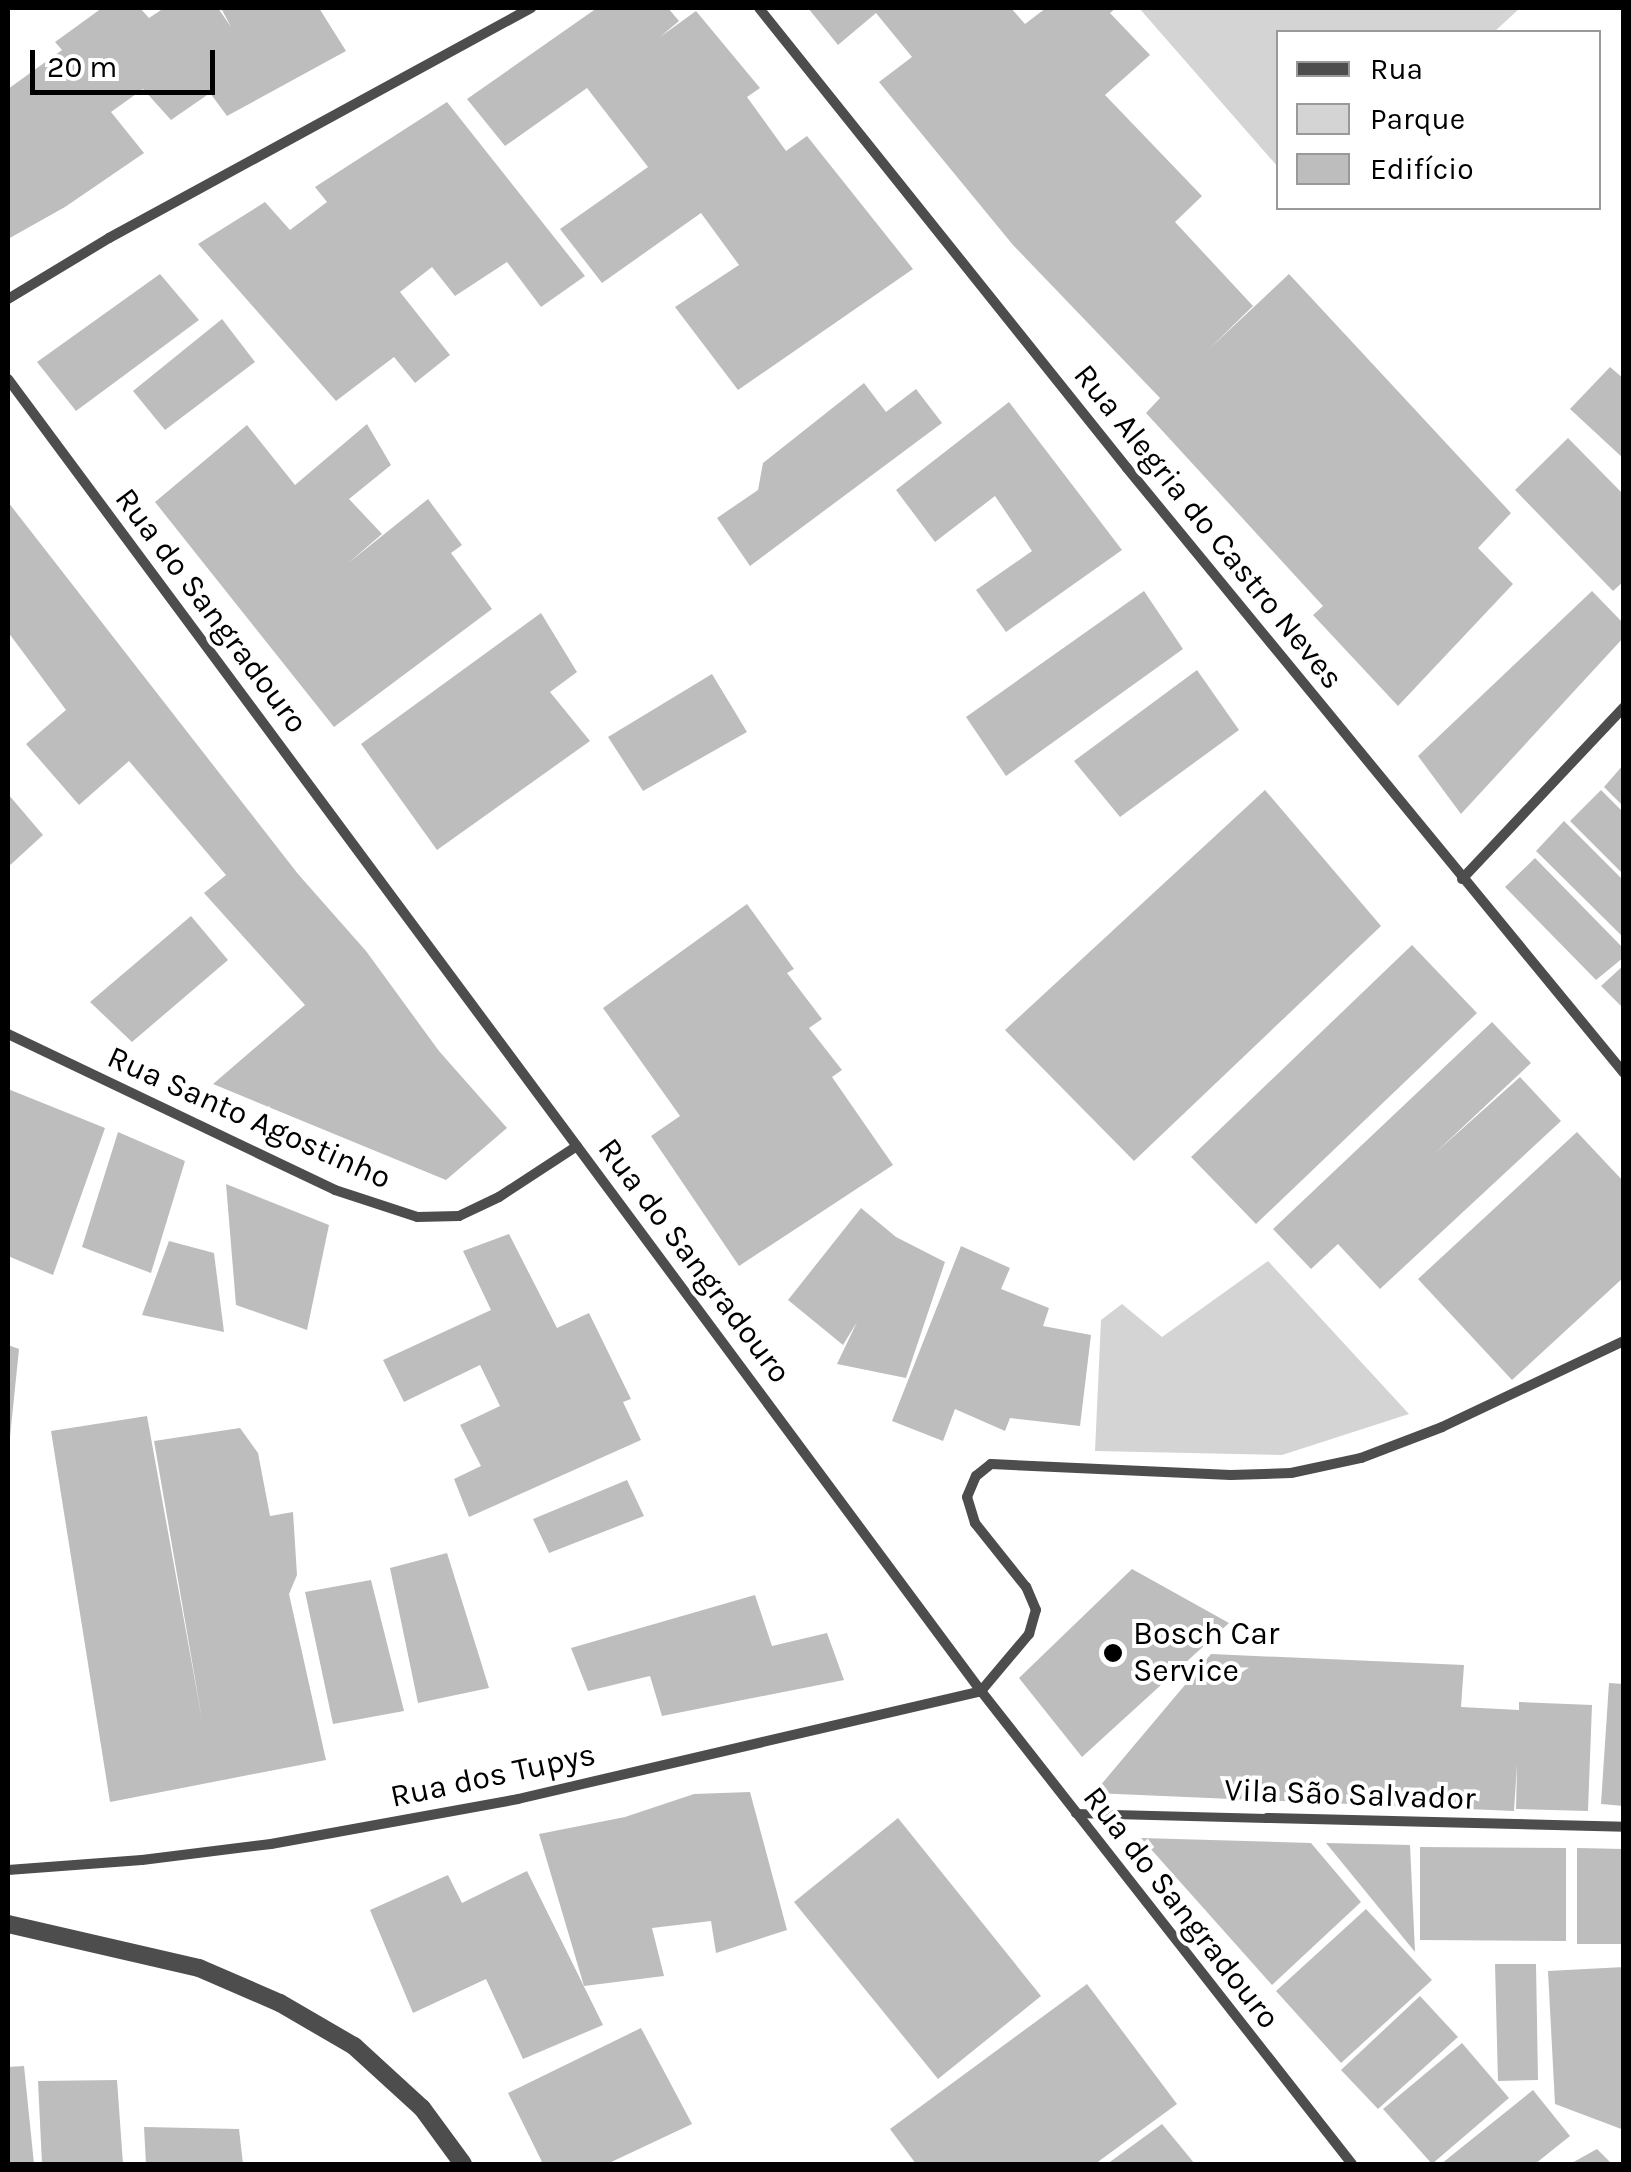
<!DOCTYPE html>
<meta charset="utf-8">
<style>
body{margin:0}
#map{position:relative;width:1631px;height:2172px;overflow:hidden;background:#fff;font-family:Karla,sans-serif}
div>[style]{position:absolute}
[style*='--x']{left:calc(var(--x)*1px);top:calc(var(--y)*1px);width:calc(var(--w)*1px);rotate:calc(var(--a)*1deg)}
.green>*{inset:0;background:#d4d4d4}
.building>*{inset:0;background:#bdbdbd}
.pedestrian>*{height:9px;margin:-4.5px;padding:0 4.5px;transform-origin:4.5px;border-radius:4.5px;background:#4d4d4d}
.minor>*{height:10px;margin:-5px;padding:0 5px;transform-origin:5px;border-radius:5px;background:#4d4d4d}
.tertiary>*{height:18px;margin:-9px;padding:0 9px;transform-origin:9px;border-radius:9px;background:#4d4d4d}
.dots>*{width:28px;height:28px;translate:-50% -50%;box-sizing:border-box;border:5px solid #fff;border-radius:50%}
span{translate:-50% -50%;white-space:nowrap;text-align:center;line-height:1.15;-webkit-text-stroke:8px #fff;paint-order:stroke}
.street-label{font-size:32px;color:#000}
.poi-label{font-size:32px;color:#000}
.left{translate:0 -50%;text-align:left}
.frame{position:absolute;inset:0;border:10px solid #000;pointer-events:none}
.legend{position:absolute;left:1276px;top:30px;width:325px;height:180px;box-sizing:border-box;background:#fff;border:2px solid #999;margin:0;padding:12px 18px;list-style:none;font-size:30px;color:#000}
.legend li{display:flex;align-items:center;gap:20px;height:50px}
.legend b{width:50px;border:2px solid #999}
.scale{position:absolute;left:30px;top:50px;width:185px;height:45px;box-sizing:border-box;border:5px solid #000;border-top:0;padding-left:12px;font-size:30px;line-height:35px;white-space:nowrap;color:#000;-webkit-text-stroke:8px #fff;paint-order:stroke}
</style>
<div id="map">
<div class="green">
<div style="clip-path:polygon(1139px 8px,1520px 8px,1494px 32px,1278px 32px,1278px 167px)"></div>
<div style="clip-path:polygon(1268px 1261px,1409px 1414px,1282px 1455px,1095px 1451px,1101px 1320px,1122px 1304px,1162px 1337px)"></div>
</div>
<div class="building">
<div style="clip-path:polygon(102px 8px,140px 8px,149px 18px,164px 8px,218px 8px,231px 27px,221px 8px,319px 8px,346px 51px,227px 116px,210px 93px,171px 120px,143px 89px,111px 112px,144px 153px,65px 207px,8px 239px,8px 89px,62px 50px,55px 42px)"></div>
<div style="clip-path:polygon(597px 8px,668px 8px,679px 21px,660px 37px,696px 11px,760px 88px,747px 97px,786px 151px,807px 136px,913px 269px,738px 390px,675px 307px,739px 265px,701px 213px,602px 283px,560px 229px,648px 167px,587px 88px,505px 146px,467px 99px)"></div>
<div style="clip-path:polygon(808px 8px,1011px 8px,1025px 24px,1046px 8px,1116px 8px,1110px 13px,1150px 55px,1105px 95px,1202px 196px,1175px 222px,1253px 306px,1208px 350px,1289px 274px,1511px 513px,1478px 548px,1513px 584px,1398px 706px,1313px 615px,1323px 606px,1146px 413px,1160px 398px,1013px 245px,879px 82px,912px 57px,876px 13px,838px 45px)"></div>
<div style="clip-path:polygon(447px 102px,585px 276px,541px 307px,507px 262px,455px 296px,432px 267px,400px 292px,450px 355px,415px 383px,394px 357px,336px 401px,198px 244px,265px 202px,290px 230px,327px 202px,315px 187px)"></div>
<div style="clip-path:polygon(160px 274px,199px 320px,76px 411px,37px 362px)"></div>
<div style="clip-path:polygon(222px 319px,255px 362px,165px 430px,133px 391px)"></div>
<div style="clip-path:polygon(1610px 367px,1624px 379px,1624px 459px,1570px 409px)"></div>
<div style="clip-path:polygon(864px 383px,886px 412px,916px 389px,942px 423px,750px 566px,717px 518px,758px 490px,763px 463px)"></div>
<div style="clip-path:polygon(1009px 402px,1122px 550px,1006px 632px,976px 590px,1032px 551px,995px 496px,935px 542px,896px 490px)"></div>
<div style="clip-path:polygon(367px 424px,391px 465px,349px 499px,382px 534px,347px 564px,428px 499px,462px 545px,451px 553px,492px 609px,334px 727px,155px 502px,247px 425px,295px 485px)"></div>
<div style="clip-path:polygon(1568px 438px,1624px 495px,1624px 581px,1613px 591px,1515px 490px)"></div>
<div style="clip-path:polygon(8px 502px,298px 874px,366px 951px,439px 1051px,507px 1128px,446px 1180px,213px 1084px,305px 1005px,204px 893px,226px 875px,129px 761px,79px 805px,26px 744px,66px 710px,8px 632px)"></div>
<div style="clip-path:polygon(1144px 591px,1183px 649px,1006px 776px,966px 717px)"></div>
<div style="clip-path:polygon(1592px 591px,1624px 624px,1624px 637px,1461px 814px,1418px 756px)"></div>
<div style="clip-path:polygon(541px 613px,577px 672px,550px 692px,590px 741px,437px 850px,361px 744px)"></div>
<div style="clip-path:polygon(1197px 670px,1239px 730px,1120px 817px,1074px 761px)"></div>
<div style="clip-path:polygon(712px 674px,747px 732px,643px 791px,608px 737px)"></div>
<div style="clip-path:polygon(1624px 764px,1624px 807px,1604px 787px)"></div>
<div style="clip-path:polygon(1265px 790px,1381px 926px,1134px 1161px,1005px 1030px)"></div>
<div style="clip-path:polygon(1601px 790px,1624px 813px,1624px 875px,1570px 821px)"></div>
<div style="clip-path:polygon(8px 794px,43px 835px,8px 867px)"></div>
<div style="clip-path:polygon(1564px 821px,1624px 881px,1624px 938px,1536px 851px)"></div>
<div style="clip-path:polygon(1535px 858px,1624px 949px,1624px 957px,1596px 980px,1505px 887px)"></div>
<div style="clip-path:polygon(747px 904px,794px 969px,787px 973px,822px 1019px,809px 1028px,842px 1070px,832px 1077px,893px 1165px,739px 1266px,651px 1136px,680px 1116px,603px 1008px)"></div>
<div style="clip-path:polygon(191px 916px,228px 960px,132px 1042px,90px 1002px)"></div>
<div style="clip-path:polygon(1412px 945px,1477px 1013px,1256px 1224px,1191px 1157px)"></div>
<div style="clip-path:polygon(1624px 965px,1624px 1009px,1601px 986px)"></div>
<div style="clip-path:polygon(1492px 1022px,1531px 1063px,1434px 1154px,1520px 1077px,1561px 1121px,1380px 1289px,1338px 1244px,1311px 1269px,1273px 1229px)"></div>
<div style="clip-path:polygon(8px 1089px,105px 1128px,53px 1275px,8px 1256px)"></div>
<div style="clip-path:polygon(118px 1132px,185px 1161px,151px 1273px,82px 1247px)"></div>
<div style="clip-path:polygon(1577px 1132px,1624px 1182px,1624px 1277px,1512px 1380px,1418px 1279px)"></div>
<div style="clip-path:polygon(226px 1184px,329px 1225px,307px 1330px,236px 1305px)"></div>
<div style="clip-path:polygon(861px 1208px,896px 1237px,945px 1262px,906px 1378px,837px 1364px,857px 1322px,843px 1345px,788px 1300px)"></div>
<div style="clip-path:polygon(509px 1234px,557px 1328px,589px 1313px,631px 1399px,623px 1402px,641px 1440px,469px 1517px,454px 1479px,481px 1466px,460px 1425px,500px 1406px,480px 1365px,404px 1402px,383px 1360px,491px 1310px,463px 1251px)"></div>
<div style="clip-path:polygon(169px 1241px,214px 1253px,224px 1332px,142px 1315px)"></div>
<div style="clip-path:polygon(961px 1246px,1010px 1268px,1001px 1289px,1049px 1308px,1043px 1326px,1091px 1335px,1080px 1426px,1010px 1418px,1005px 1431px,955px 1409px,943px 1441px,892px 1421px)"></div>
<div style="clip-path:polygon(8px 1345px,19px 1349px,10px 1437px,8px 1437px)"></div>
<div style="clip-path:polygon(147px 1416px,203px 1725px,154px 1441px,240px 1428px,258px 1453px,270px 1516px,293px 1512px,297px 1575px,289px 1594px,326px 1760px,110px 1802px,51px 1431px)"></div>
<div style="clip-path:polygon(627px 1480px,644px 1516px,549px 1553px,533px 1519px)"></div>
<div style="clip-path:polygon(447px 1553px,489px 1688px,418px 1703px,390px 1568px)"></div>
<div style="clip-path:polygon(1132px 1569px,1229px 1623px,1082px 1757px,1019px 1678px)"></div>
<div style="clip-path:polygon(371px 1580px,404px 1711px,333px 1724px,305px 1592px)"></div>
<div style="clip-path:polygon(755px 1595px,772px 1646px,827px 1633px,844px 1680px,662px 1716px,650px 1676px,588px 1691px,571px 1648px)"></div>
<div style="clip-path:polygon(1211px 1654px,1464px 1665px,1461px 1707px,1519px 1710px,1519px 1702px,1592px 1705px,1588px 1811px,1516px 1809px,1517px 1764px,1514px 1811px,1094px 1793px)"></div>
<div style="clip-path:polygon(1609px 1683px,1624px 1684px,1624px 1806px,1601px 1804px)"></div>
<div style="clip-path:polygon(750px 1792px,787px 1930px,716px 1953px,711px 1921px,652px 1928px,664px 1976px,584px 1986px,539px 1834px,625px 1817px,694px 1794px)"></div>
<div style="clip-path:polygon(898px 1818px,1041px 1996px,938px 2079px,794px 1902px)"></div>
<div style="clip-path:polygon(1141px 1838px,1311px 1843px,1361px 1902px,1272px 1985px)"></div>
<div style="clip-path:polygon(1326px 1843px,1410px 1845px,1415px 1952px)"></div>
<div style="clip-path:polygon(1420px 1847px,1566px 1848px,1566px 1941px,1420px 1940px)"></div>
<div style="clip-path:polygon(1577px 1848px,1624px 1849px,1624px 1944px,1577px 1944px)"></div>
<div style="clip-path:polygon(527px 1871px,603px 2025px,523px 2059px,486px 1979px,413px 2013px,370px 1910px,448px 1875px,462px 1903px)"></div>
<div style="clip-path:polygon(1366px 1909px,1432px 1980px,1341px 2063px,1276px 1991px)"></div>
<div style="clip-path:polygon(1495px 1964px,1536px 1964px,1538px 2080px,1498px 2081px)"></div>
<div style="clip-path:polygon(1624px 1967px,1624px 2130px,1555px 2104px,1548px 1971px)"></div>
<div style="clip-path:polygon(1087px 1984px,1177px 2104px,1095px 2164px,916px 2164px,890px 2129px)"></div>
<div style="clip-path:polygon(1420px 1996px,1458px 2037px,1378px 2109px,1341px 2070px)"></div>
<div style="clip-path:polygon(641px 2028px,692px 2124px,607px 2164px,543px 2164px,508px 2093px)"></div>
<div style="clip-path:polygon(1462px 2043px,1509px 2098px,1432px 2164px,1383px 2109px)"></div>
<div style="clip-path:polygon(24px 2066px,34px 2164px,8px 2164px,8px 2067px)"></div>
<div style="clip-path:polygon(117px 2080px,123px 2164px,42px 2164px,38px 2081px)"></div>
<div style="clip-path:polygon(1533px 2090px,1570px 2136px,1535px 2164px,1441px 2164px)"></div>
<div style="clip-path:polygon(1162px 2124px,1195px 2164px,1107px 2164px)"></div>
<div style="clip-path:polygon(144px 2127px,239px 2129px,243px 2164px,146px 2164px)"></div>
<div style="clip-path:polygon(1597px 2149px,1612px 2164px,1570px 2164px)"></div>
</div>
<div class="pedestrian">
<div style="--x:1075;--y:1813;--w:192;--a:1.5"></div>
</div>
<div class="minor">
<div style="--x:759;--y:8;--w:589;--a:51.34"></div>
<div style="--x:1127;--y:468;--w:783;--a:50.6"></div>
<div style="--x:8;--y:299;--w:118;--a:-31.1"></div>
<div style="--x:109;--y:238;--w:481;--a:-28.6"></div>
<div style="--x:8;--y:379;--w:1633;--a:53.44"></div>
<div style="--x:981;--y:1691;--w:601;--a:51.89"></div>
<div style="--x:1462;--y:879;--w:236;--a:-46.7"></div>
<div style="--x:8;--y:1034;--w:362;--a:25.5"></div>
<div style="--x:335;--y:1190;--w:86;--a:18.2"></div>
<div style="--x:417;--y:1217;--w:42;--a:-1.4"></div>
<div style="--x:459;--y:1216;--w:44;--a:-25.4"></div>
<div style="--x:499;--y:1197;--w:93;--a:-33.2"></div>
<div style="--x:1267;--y:1818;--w:357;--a:1.4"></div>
<div style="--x:8;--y:1870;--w:134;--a:-4.3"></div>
<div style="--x:142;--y:1860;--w:130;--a:-7.1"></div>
<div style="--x:271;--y:1844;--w:251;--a:-10.3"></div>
<div style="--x:518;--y:1799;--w:475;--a:-13.1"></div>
<div style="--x:981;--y:1691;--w:75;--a:-49.9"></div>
<div style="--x:1029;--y:1634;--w:25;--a:-74"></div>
<div style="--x:1036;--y:1610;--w:25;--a:-113"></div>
<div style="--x:1026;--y:1587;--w:82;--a:-128.6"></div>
<div style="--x:975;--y:1523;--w:27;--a:-107"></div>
<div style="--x:967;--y:1497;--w:23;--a:-67"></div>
<div style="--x:976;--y:1476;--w:19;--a:-39"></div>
<div style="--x:991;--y:1464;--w:240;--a:2.6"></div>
<div style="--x:1231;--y:1475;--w:60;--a:-1.9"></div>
<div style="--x:1291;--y:1473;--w:72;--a:-12.1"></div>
<div style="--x:1361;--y:1458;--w:87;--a:-20.9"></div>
<div style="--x:1442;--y:1427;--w:201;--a:-25.3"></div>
</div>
<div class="tertiary">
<div style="--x:8;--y:1924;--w:196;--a:13"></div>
<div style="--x:199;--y:1968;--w:88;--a:23.4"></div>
<div style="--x:280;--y:2003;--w:86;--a:30.2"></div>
<div style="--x:354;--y:2046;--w:92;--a:42.4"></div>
<div style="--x:422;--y:2108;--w:69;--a:53.8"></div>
</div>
<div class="dots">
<div style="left:1113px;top:1653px;background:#000"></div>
</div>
<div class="street-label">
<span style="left:1208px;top:527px;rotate:51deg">Rua Alegria do Castro Neves</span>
<span style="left:211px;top:611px;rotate:53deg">Rua do Sangradouro</span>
<span style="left:249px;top:1118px;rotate:24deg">Rua Santo Agostinho</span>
<span style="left:694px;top:1261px;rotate:53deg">Rua do Sangradouro</span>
<span style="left:493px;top:1776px;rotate:-12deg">Rua dos Tupys</span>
<span style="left:1350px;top:1795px;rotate:2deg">Vila São Salvador</span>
<span style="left:1181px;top:1908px;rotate:52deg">Rua do Sangradouro</span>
</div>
<div class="poi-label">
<span class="left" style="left:1133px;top:1653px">Bosch Car<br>Service</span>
</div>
<div class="frame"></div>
<ul class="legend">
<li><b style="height:12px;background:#4d4d4d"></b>Rua</li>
<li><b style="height:28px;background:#d4d4d4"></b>Parque</li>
<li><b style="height:28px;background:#bdbdbd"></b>Edifício</li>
</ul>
<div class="scale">20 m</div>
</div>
